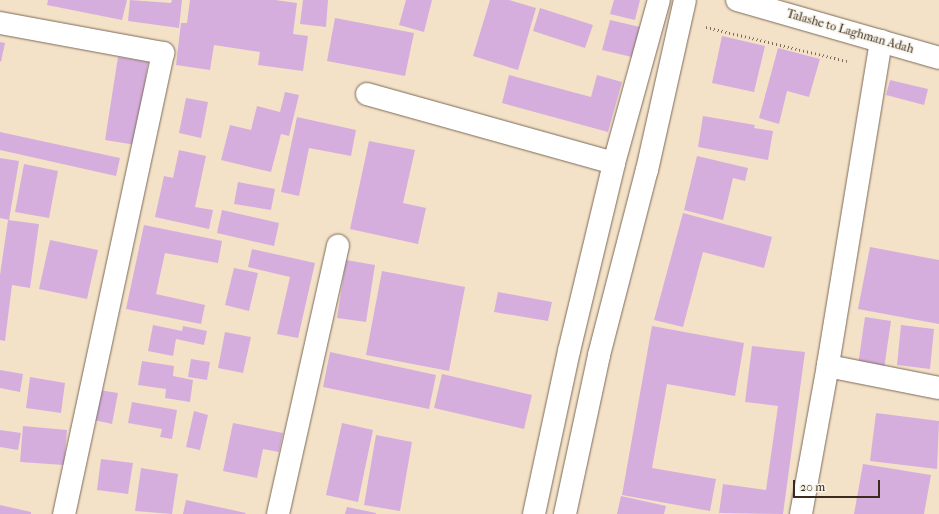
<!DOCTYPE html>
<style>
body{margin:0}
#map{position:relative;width:939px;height:514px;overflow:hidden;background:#f4e2c8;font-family:"IM FELL French Canon",serif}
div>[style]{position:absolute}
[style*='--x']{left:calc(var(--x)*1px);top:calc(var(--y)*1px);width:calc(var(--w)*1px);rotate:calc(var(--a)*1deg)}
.building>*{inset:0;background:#d5aede}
.path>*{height:2.5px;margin-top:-1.25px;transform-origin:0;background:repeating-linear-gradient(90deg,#7c6a5a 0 1px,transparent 0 4px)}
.roads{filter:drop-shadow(0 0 1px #7c6a5a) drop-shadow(0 0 1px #7c6a5a)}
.minor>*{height:22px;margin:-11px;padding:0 11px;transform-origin:11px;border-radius:11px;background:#fff}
.major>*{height:22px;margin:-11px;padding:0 11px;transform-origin:11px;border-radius:11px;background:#fff}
span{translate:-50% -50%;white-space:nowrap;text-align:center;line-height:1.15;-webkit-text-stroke:3px #f7f3e8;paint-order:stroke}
.street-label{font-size:12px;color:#3b2a1e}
.scale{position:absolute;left:793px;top:480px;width:87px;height:18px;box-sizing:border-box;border:2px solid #3b2a1e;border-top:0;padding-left:5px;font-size:12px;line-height:14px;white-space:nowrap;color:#3b2a1e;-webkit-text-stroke:3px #f7f3e8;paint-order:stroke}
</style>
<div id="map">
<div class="building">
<div style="clip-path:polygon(48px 0,127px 0,122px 20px,47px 5px)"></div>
<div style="clip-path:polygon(130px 0,171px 3px,172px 0,182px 0,179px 28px,128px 21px)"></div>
<div style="clip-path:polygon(190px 0,275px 0,297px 3px,293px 34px,308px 36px,303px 71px,258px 65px,260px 52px,214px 45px,210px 70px,176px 65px,181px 23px,187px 23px)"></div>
<div style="clip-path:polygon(303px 0,328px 0,326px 27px,300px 24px)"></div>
<div style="clip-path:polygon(406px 0,432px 0,424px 32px,399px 25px)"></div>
<div style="clip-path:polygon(490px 0,509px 0,536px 8px,518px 70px,473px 56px)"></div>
<div style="clip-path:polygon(614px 0,640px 0,635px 20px,610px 14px)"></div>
<div style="clip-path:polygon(540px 8px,593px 25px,585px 48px,533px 31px)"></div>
<div style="clip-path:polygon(335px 18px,414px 33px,405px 76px,327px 61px)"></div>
<div style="clip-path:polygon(610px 20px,640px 27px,632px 57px,602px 50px)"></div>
<div style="clip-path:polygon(722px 36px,765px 46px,754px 92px,712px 83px)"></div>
<div style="clip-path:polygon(0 42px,5px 43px,1px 62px,0 61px)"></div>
<div style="clip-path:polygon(778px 48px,820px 59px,809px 97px,787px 91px,779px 124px,759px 118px)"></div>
<div style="clip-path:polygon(118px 57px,148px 62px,136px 145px,105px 140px)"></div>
<div style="clip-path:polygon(509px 75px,591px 97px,597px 75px,622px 82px,608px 132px,502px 103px)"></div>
<div style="clip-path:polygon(890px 80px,928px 89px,924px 105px,886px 95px)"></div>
<div style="clip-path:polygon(285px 92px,299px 95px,289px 136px,281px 134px,271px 172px,221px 160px,230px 125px,251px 130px,257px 106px,280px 112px)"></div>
<div style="clip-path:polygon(186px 98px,208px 102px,201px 138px,179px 133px)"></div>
<div style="clip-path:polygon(703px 116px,755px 125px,754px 128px,773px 131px,768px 160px,698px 147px)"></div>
<div style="clip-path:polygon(297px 117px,356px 130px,351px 156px,309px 148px,299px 196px,281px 192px)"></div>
<div style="clip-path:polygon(0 132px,120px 158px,116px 176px,0 150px)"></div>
<div style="clip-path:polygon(369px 141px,415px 150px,403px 203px,426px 208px,418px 244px,350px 229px)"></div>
<div style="clip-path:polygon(179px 150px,206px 156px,195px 207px,213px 210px,209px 229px,155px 217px,164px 176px,173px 178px)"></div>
<div style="clip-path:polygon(697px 156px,748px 168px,745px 181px,733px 178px,723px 220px,684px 210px)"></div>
<div style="clip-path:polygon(0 158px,19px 161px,9px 220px,0 218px)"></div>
<div style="clip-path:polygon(24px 164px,58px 171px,49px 218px,15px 212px)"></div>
<div style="clip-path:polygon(238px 182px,275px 189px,271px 210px,234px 204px)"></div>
<div style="clip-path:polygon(222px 210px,279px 223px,274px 246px,217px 233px)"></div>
<div style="clip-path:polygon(683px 213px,772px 237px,764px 268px,703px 252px,683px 327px,654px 320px)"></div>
<div style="clip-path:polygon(8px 220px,39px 224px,30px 288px,12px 285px,5px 341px,0 340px,0 275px)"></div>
<div style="clip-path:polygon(144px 225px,222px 241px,218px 263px,165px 253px,156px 294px,205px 305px,201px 324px,126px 309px)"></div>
<div style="clip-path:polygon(50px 240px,98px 250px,87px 299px,39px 289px)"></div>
<div style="clip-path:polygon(870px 247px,939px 260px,939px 324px,858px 309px)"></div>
<div style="clip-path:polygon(252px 249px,315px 263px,298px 338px,277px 334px,290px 277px,248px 267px)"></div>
<div style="clip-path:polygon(346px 260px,375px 265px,366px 322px,337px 318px)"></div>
<div style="clip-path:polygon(234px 268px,258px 273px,249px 311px,225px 305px)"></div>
<div style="clip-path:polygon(382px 271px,465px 287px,449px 371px,366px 355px)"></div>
<div style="clip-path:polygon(498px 292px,552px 302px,548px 321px,494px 312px)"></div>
<div style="clip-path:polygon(865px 317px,891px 321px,884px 369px,858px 365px)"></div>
<div style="clip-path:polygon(153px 325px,182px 331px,183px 326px,207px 331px,204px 345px,176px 339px,173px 356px,148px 351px)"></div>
<div style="clip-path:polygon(901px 325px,934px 329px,930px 369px,897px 365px)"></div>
<div style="clip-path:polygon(652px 326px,744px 343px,735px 396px,667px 384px,652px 468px,716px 479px,710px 511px,622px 495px)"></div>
<div style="clip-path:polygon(225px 332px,251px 337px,243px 373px,218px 368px)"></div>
<div style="clip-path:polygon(752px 346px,805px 352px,783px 514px,719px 513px,723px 484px,766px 490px,778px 406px,745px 402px)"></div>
<div style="clip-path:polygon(330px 352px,436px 375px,429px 409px,323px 387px)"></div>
<div style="clip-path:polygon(191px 359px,210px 362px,207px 380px,188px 377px)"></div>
<div style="clip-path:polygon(142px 361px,174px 366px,173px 376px,193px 380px,190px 402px,165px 398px,166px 389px,138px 385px)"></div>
<div style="clip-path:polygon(0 370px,23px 374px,20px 392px,0 388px)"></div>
<div style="clip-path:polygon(442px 374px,532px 395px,524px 429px,434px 408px)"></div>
<div style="clip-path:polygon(30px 377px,65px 383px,61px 413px,26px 408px)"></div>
<div style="clip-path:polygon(99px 390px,118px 393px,112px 424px,94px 420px)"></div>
<div style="clip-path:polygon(132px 402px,177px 410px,172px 439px,160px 437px,162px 429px,128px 423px)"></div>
<div style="clip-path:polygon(194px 411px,208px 415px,200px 450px,186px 447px)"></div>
<div style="clip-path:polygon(876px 413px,939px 421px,937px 469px,870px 461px)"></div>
<div style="clip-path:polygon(233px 423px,283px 433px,279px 452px,263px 449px,257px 478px,223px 471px)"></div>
<div style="clip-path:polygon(342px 423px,373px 430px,358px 502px,326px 495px)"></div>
<div style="clip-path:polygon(23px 426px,67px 430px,64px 465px,20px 462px)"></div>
<div style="clip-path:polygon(0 430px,21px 433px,18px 450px,0 447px)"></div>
<div style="clip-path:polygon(376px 435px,412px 442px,400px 511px,364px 505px)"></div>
<div style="clip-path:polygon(101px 459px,133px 463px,128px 494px,97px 490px)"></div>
<div style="clip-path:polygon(863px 464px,931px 475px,924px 514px,854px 514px)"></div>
<div style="clip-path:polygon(141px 468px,178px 474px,172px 514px,135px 511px)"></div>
<div style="clip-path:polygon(621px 496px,666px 506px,664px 514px,617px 514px)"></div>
<div style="clip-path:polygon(186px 500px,246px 513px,245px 514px,183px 514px)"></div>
<div style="clip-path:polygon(0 505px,31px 512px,31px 514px,0 514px)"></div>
<div style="clip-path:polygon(347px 507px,376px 513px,376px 514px,345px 514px)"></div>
</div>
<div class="path">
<div style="--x:706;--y:27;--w:145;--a:13.6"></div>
</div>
<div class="roads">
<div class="minor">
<div style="--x:0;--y:23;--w:166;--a:10.4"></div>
<div style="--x:163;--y:53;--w:472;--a:102.1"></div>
<div style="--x:881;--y:41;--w:329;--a:99.3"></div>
<div style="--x:828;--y:366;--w:113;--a:11.2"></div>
<div style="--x:367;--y:94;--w:256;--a:15.6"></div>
<div style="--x:278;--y:514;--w:275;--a:-77.4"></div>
<div style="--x:534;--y:514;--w:167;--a:-77.9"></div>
<div style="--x:569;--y:351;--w:193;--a:-76.5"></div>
<div style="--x:614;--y:163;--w:169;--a:-74.6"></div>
<div style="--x:565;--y:514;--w:163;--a:-77.9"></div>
<div style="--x:599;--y:355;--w:191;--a:-75.5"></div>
<div style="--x:647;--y:170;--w:174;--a:-77.4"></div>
<div style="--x:801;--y:514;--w:150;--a:-79.7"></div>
</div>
<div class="major">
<div style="--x:737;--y:0;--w:210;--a:16"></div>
</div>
</div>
<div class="street-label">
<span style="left:850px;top:32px;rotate:16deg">Talashe to Laghman Adah</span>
</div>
<div class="scale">20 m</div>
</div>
